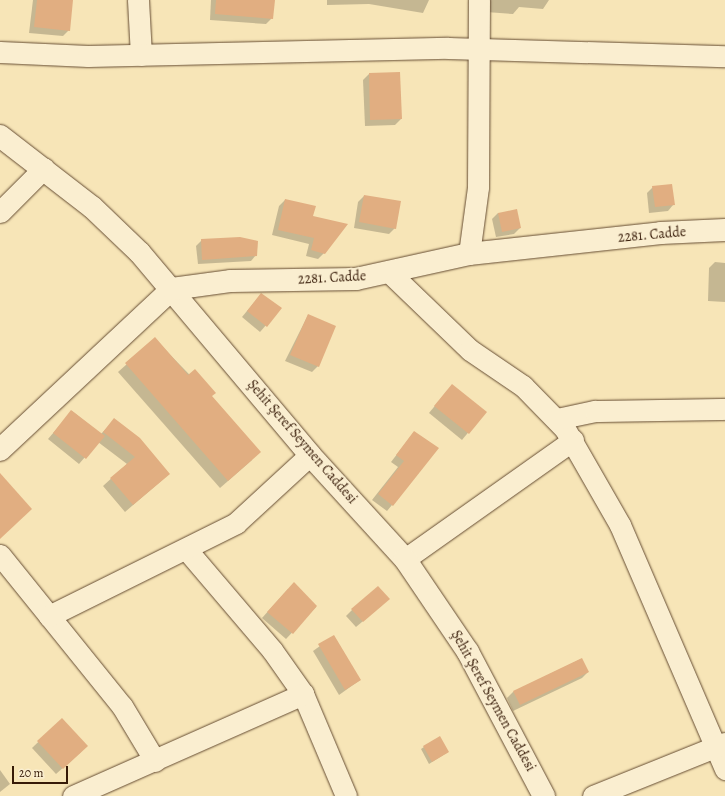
<!DOCTYPE html>
<meta charset="utf-8">
<style>
body{margin:0}
#map{position:relative;width:725px;height:796px;overflow:hidden;background:#f7e5b7;font-family:Alegreya,serif}
div>[style]{position:absolute}
[style*='--x']{left:calc(var(--x)*1px);top:calc(var(--y)*1px);width:calc(var(--w)*1px);rotate:calc(var(--a)*1deg)}
.shadow>*{inset:0;background:#0003}
.building>*{inset:0;background:#e1ae81}
.roads{filter:drop-shadow(0 0 1px #664d33) drop-shadow(0 0 1px #664d33)}
.street>*{height:21px;margin:-10.5px;padding:0 10.5px;transform-origin:10.5px;border-radius:10.5px;background:#faeed0}
.secondary>*{height:22px;margin:-11px;padding:0 11px;transform-origin:11px;border-radius:11px;background:#faeed0}
span{translate:-50% -50%;white-space:nowrap;text-align:center;line-height:1.15;-webkit-text-stroke:3.5px #faeed0;paint-order:stroke}
.street-label{font-size:14px;color:#361a07}
.scale{position:absolute;left:12px;top:766px;width:56px;height:18px;box-sizing:border-box;border:2px solid #361a07;border-top:0;padding-left:5px;font-size:12px;line-height:14px;white-space:nowrap;color:#361a07;-webkit-text-stroke:3px #faeed0;paint-order:stroke}
</style>
<div id="map">
<div class="shadow">
<div style="clip-path:polygon(33px 0,72px 0,69px 30px,63px 36px,29px 33px)"></div>
<div style="clip-path:polygon(211px 0,274px 0,272px 18px,266px 24px,210px 20px)"></div>
<div style="clip-path:polygon(327px 0,429px 0,423px 13px,369px 4px,327px 5px)"></div>
<div style="clip-path:polygon(486px 0,549px 0,543px 9px,519px 7px,513px 14px,486px 12px)"></div>
<div style="clip-path:polygon(369px 74px,401px 119px,395px 125px,365px 126px,363px 80px)"></div>
<div style="clip-path:polygon(653px 187px,673px 205px,668px 211px,649px 213px,647px 193px)"></div>
<div style="clip-path:polygon(364px 196px,395px 228px,389px 234px,354px 228px,358px 202px)"></div>
<div style="clip-path:polygon(285px 200px,312px 217px,324px 253px,318px 259px,306px 256px,309px 244px,272px 235px,279px 206px)"></div>
<div style="clip-path:polygon(498px 213px,520px 228px,514px 234px,496px 237px,492px 219px)"></div>
<div style="clip-path:polygon(202px 240px,256px 255px,251px 261px,198px 264px,196px 246px)"></div>
<div style="clip-path:polygon(715px 262px,725px 263px,725px 302px,708px 301px,709px 268px)"></div>
<div style="clip-path:polygon(261px 294px,281px 308px,260px 332px,242px 317px)"></div>
<div style="clip-path:polygon(308px 315px,318px 366px,312px 372px,285px 361px)"></div>
<div style="clip-path:polygon(155px 339px,211px 397px,252px 460px,220px 488px,118px 372px)"></div>
<div style="clip-path:polygon(452px 385px,485px 412px,462px 440px,429px 413px)"></div>
<div style="clip-path:polygon(72px 411px,101px 434px,114px 420px,161px 481px,125px 512px,103px 486px,127px 464px,98px 442px,79px 464px,48px 439px)"></div>
<div style="clip-path:polygon(414px 432px,392px 505px,387px 511px,372px 500px,398px 467px,391px 462px)"></div>
<div style="clip-path:polygon(288px 589px,316px 607px,286px 639px,262px 618px)"></div>
<div style="clip-path:polygon(382px 605px,356px 627px,346px 616px,352px 610px)"></div>
<div style="clip-path:polygon(334px 636px,360px 680px,339px 695px,313px 651px)"></div>
<div style="clip-path:polygon(581px 659px,588px 672px,582px 678px,513px 711px,507px 698px,513px 692px)"></div>
<div style="clip-path:polygon(62px 719px,81px 752px,56px 774px,32px 748px)"></div>
<div style="clip-path:polygon(424px 747px,448px 752px,429px 764px,421px 749px)"></div>
<div style="clip-path:polygon(0 770px,10px 784px,0 792px)"></div>
</div>
<div class="building">
<div style="clip-path:polygon(37px 0,73px 0,70px 31px,34px 27px)"></div>
<div style="clip-path:polygon(216px 0,275px 0,273px 19px,215px 14px)"></div>
<div style="clip-path:polygon(400px 72px,402px 119px,370px 120px,369px 73px)"></div>
<div style="clip-path:polygon(672px 184px,675px 205px,655px 207px,652px 186px)"></div>
<div style="clip-path:polygon(364px 195px,401px 201px,396px 229px,359px 222px)"></div>
<div style="clip-path:polygon(285px 199px,316px 206px,313px 216px,348px 224px,325px 254px,311px 250px,314px 238px,278px 230px)"></div>
<div style="clip-path:polygon(517px 209px,521px 228px,502px 232px,498px 213px)"></div>
<div style="clip-path:polygon(240px 237px,258px 241px,257px 256px,202px 260px,201px 239px)"></div>
<div style="clip-path:polygon(261px 293px,282px 308px,267px 327px,247px 311px)"></div>
<div style="clip-path:polygon(308px 314px,336px 326px,319px 367px,290px 355px)"></div>
<div style="clip-path:polygon(155px 337px,188px 375px,195px 369px,216px 393px,212px 396px,261px 452px,228px 481px,125px 363px)"></div>
<div style="clip-path:polygon(452px 384px,487px 412px,469px 434px,434px 406px)"></div>
<div style="clip-path:polygon(71px 410px,105px 436px,86px 459px,53px 433px)"></div>
<div style="clip-path:polygon(114px 418px,140px 438px,170px 474px,133px 505px,110px 478px,135px 457px,103px 432px)"></div>
<div style="clip-path:polygon(414px 431px,439px 448px,393px 506px,378px 494px,404px 461px,396px 455px)"></div>
<div style="clip-path:polygon(0 473px,32px 509px,0 539px)"></div>
<div style="clip-path:polygon(294px 582px,317px 606px,293px 634px,267px 612px)"></div>
<div style="clip-path:polygon(378px 586px,390px 599px,363px 622px,351px 609px)"></div>
<div style="clip-path:polygon(334px 635px,361px 680px,345px 690px,318px 644px)"></div>
<div style="clip-path:polygon(582px 658px,589px 672px,520px 705px,513px 691px)"></div>
<div style="clip-path:polygon(62px 718px,88px 746px,63px 769px,37px 741px)"></div>
<div style="clip-path:polygon(440px 736px,449px 752px,432px 762px,423px 746px)"></div>
</div>
<div class="roads">
<div class="street">
<div style="--x:138;--y:0;--w:55;--a:86.9"></div>
<div style="--x:0;--y:52;--w:88;--a:2.6"></div>
<div style="--x:88;--y:56;--w:360;--a:-1.3"></div>
<div style="--x:448;--y:48;--w:277;--a:1.7"></div>
<div style="--x:0;--y:212;--w:62;--a:-45"></div>
<div style="--x:469;--y:254;--w:68;--a:-82.3"></div>
<div style="--x:478;--y:187;--w:187;--a:-89.7"></div>
<div style="--x:390;--y:273;--w:111;--a:43.9"></div>
<div style="--x:470;--y:350;--w:64;--a:34.2"></div>
<div style="--x:523;--y:386;--w:60;--a:45.7"></div>
<div style="--x:565;--y:429;--w:111;--a:60.2"></div>
<div style="--x:620;--y:525;--w:266;--a:66.7"></div>
<div style="--x:557;--y:419;--w:39;--a:-12"></div>
<div style="--x:595;--y:411;--w:130;--a:-0.9"></div>
<div style="--x:186;--y:549;--w:133;--a:49.6"></div>
<div style="--x:272;--y:650;--w:54;--a:54.8"></div>
<div style="--x:303;--y:694;--w:111;--a:67.1"></div>
<div style="--x:0;--y:555;--w:194;--a:51.1"></div>
<div style="--x:122;--y:706;--w:64;--a:59"></div>
<div style="--x:405;--y:559;--w:206;--a:-35.3"></div>
<div style="--x:49;--y:616;--w:209;--a:-26.4"></div>
<div style="--x:236;--y:523;--w:100;--a:-42.6"></div>
<div style="--x:73;--y:796;--w:252;--a:-23.9"></div>
<div style="--x:593;--y:796;--w:142;--a:-21.9"></div>
</div>
<div class="secondary">
<div style="--x:0;--y:136;--w:116;--a:37.7"></div>
<div style="--x:92;--y:207;--w:66;--a:43.8"></div>
<div style="--x:140;--y:253;--w:264;--a:49.9"></div>
<div style="--x:310;--y:455;--w:141;--a:47.6"></div>
<div style="--x:405;--y:559;--w:112;--a:55.9"></div>
<div style="--x:468;--y:652;--w:163;--a:62.2"></div>
<div style="--x:0;--y:450;--w:236;--a:-43.1"></div>
<div style="--x:172;--y:289;--w:60;--a:-7.7"></div>
<div style="--x:231;--y:281;--w:125;--a:-0.9"></div>
<div style="--x:356;--y:279;--w:116;--a:-12.5"></div>
<div style="--x:469;--y:254;--w:193;--a:-6.2"></div>
<div style="--x:661;--y:233;--w:64;--a:-2.7"></div>
</div>
</div>
<div class="street-label">
<span style="left:652px;top:235px;rotate:-5deg">2281. Cadde</span>
<span style="left:332px;top:278px;rotate:-3deg">2281. Cadde</span>
<span style="left:302px;top:442px;rotate:49deg">Şehit Şeref Seymen Caddesi</span>
<span style="left:493px;top:701px;rotate:61deg">Şehit Şeref Seymen Caddesi</span>
</div>
<div class="scale">20 m</div>
</div>
